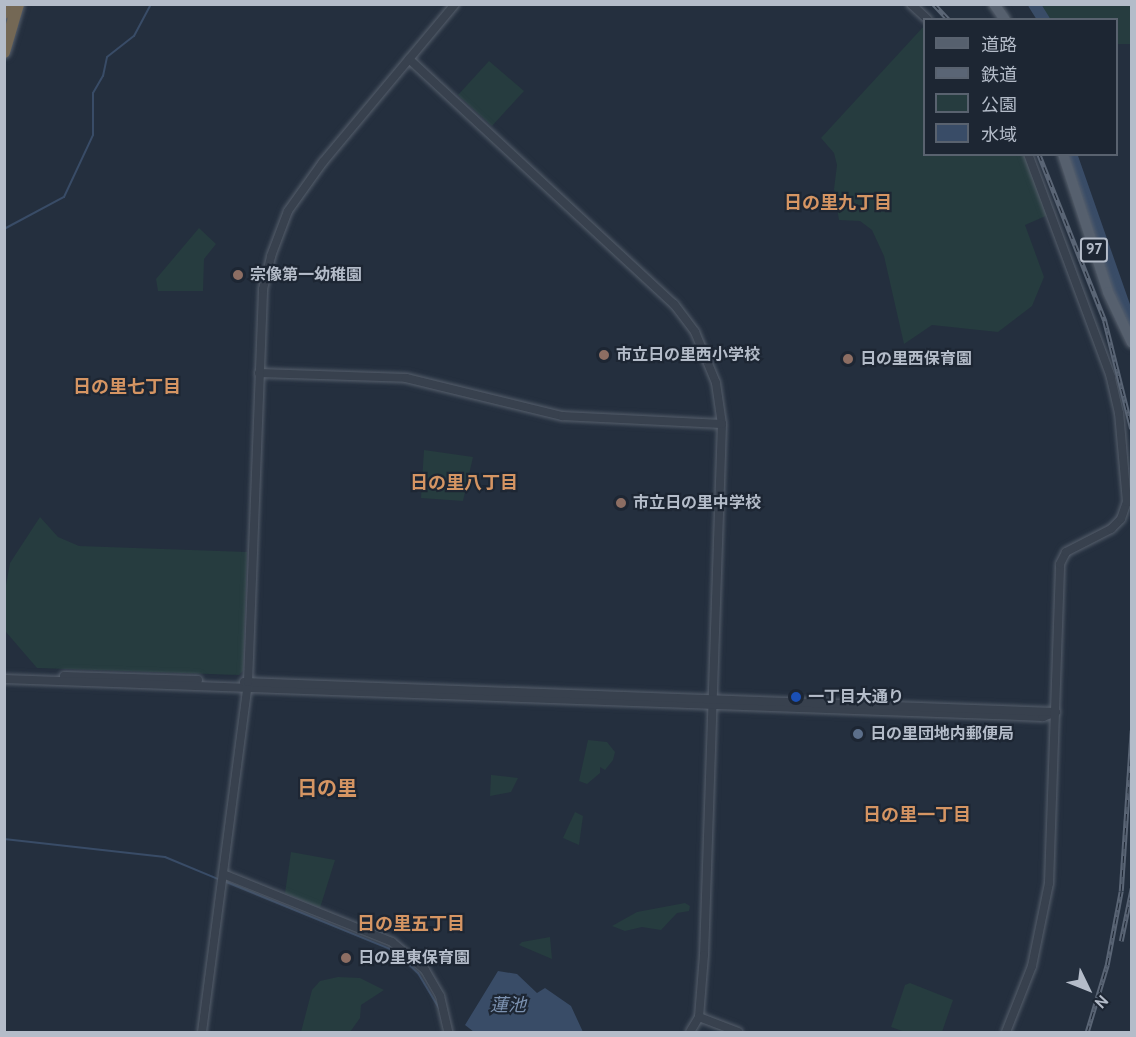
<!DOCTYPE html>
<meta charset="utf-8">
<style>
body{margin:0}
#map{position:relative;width:1136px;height:1037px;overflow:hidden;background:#242f3e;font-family:Cabin,"Noto Sans JP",sans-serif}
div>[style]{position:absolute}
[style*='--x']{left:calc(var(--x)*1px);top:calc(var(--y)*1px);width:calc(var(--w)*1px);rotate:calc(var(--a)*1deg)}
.green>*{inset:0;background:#263c3f}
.water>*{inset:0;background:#394c67}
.stream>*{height:2px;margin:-1px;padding:0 1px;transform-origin:1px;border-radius:1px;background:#394c67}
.river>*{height:12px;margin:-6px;padding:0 6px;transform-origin:6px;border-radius:6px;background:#394c67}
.roads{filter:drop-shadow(0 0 2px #565f6c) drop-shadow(0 0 2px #565f6c)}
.minor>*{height:8px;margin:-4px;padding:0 4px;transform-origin:4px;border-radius:4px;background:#38414e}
.major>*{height:10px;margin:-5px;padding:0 5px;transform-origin:5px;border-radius:5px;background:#56606e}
.highway>*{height:12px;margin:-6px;padding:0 6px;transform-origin:6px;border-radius:6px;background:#746855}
.rail>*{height:4.5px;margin-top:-2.25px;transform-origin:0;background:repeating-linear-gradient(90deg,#1d2633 0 7px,#5a6575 0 14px);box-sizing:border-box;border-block:2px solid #5a6575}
.dots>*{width:16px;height:16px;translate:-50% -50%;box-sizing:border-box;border:3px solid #1d2633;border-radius:50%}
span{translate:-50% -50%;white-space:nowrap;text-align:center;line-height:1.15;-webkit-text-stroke:4.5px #1d2633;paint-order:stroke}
.shield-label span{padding:2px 4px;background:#1d2633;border:2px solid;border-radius:4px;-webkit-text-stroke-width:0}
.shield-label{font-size:15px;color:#b4bcc9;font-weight:700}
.poi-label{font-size:16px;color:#b4bcc9;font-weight:700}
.left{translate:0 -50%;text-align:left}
.neighbourhood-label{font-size:18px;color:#d59563;font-weight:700}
.water-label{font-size:18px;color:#7c92b1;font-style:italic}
.quarter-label{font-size:20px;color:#d59563;font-weight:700}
.frame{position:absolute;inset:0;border:6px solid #b4bcc9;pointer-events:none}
.legend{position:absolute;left:923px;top:18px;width:195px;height:138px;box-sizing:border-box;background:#1d2633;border:2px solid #59626f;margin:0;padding:8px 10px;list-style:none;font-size:18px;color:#b4bcc9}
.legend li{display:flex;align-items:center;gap:12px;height:30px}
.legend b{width:30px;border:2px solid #59626f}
.north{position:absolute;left:1058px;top:959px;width:60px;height:60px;-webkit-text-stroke:4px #1d2633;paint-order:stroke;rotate:133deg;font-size:16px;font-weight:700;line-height:24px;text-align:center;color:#b4bcc9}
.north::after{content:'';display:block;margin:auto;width:21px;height:27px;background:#b4bcc9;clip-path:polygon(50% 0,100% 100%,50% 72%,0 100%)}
</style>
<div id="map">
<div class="green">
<div style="clip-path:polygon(1041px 5px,1131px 5px,1131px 44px,1117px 44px,1116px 20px,1037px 19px)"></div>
<div style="clip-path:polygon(924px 26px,924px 154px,1024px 155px,1048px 215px,1025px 225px,1044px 277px,1032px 306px,998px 332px,932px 325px,904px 344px,884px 256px,872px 230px,860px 221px,839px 220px,834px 189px,837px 165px,834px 153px,821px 138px)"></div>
<div style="clip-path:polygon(489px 61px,524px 91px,492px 126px,458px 95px)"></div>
<div style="clip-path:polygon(199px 228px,216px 244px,204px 259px,203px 291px,158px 291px,156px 279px)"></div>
<div style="clip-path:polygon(424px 450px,473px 457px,463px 501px,421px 498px)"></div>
<div style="clip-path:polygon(40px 517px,58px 537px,79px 546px,247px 552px,243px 671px,239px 675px,37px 668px,6px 632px,4px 596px,10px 563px)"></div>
<div style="clip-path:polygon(588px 740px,607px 742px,615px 752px,613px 760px,605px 770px,600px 767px,600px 773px,587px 784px,579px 781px)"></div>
<div style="clip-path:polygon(491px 775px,492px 775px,518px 778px,511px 792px,490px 796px)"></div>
<div style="clip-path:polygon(575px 812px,583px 816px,579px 845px,563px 838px)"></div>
<div style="clip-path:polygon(291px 852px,335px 860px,320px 908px,285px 893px)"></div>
<div style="clip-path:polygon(685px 903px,690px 906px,689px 911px,677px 913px,661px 930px,642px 927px,625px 931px,612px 926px,637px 912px)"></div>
<div style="clip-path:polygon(550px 937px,552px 959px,519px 945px,522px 942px)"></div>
<div style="clip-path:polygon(338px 977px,360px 978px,384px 990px,361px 1005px,360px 1018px,350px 1032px,301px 1032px,312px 990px,320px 981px)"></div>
<div style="clip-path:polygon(910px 983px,953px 1000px,942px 1032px,905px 1032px,891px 1027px,905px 985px)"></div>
</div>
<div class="water">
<div style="clip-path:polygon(498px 971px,517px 974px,537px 993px,545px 988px,571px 1006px,583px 1032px,474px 1032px,465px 1025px)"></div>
</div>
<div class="stream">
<div style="--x:4;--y:229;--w:68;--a:-28.1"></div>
<div style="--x:64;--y:197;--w:68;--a:-64.9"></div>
<div style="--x:93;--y:135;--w:42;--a:-90"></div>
<div style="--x:93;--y:93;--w:20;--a:-60"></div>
<div style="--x:103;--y:76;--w:19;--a:-78"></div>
<div style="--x:107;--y:57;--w:34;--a:-38"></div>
<div style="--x:134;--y:36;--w:36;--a:-62"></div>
<div style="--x:4;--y:839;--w:162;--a:6.4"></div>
<div style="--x:165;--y:857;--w:57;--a:22.5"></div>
<div style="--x:224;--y:881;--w:185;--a:22.3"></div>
<div style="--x:395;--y:951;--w:32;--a:44"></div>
<div style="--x:418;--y:973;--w:41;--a:59"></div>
</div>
<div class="river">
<div style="--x:1034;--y:4;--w:19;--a:58"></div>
<div style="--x:1071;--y:154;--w:184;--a:70.7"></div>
</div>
<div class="roads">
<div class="minor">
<div style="--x:911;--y:4;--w:23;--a:43"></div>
<div style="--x:409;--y:59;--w:361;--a:42.8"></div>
<div style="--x:674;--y:304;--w:35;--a:53"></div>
<div style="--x:695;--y:332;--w:55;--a:67.6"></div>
<div style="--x:716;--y:383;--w:41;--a:81.7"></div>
<div style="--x:722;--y:424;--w:531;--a:91.94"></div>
<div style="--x:704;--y:955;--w:62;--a:94.6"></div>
<div style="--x:699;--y:1017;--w:17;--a:121"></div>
<div style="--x:259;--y:373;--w:147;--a:1.9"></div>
<div style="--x:406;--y:378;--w:161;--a:13.7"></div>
<div style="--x:562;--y:416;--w:160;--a:2.9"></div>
<div style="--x:64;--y:676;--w:134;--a:1.7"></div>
<div style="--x:4;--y:679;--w:1040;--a:2.09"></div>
<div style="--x:1043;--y:717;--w:14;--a:-21"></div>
<div style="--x:244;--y:682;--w:812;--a:2.12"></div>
<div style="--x:223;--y:874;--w:182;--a:21.9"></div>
<div style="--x:392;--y:942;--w:43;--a:40.3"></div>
<div style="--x:425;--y:970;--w:30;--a:60"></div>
<div style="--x:440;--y:996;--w:37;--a:77"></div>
<div style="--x:699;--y:1017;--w:42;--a:21"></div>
<div style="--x:202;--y:1032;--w:353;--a:-82.5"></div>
<div style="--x:248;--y:682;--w:393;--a:-87.8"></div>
<div style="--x:263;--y:289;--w:34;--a:-76"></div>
<div style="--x:271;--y:256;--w:48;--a:-69.3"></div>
<div style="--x:288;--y:211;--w:60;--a:-54.5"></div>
<div style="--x:323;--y:162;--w:206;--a:-50.1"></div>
<div style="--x:1006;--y:1032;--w:71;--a:-68.5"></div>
<div style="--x:1032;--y:966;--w:85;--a:-78.4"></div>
<div style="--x:1049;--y:883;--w:319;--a:-88"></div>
<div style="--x:1060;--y:564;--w:13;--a:-63"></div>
<div style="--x:1066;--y:552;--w:51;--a:-27.1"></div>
<div style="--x:1111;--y:529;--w:14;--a:-45"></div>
<div style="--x:1121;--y:519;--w:18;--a:-71"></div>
<div style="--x:1127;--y:502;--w:89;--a:-95.1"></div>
<div style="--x:1119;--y:413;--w:37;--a:-103"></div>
<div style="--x:1111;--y:377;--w:238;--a:-110.4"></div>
</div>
<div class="major">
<div style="--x:994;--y:4;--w:19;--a:55"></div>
<div style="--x:1063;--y:154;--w:145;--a:71.9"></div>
<div style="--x:1108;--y:292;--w:56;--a:64.8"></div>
</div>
<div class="highway">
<div style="--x:4;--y:13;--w:9;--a:-72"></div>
<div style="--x:4;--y:52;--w:50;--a:-73.7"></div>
</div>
</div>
<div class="rail">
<div style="--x:934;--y:4;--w:22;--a:47"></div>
<div style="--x:1039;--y:154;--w:180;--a:68.4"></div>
<div style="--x:1105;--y:321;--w:111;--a:76"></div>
<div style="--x:1121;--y:941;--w:54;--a:-78.3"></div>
<div style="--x:1087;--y:1032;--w:70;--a:-73.4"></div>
<div style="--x:1107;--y:965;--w:75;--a:-79.3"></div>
<div style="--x:1121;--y:891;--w:161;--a:-86.1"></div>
</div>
<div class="dots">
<div style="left:238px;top:275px;background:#8d6e63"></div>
<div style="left:604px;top:355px;background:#8d6e63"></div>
<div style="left:848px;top:359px;background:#8d6e63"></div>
<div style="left:621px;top:503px;background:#8d6e63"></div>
<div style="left:796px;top:697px;background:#1a4fb4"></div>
<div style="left:858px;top:734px;background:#5c6f8a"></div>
<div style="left:346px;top:958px;background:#8d6e63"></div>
</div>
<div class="shield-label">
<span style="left:1094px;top:250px">97</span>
</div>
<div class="poi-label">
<span class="left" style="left:250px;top:275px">宗像第一幼稚園</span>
<span class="left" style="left:616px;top:355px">市立日の里西小学校</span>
<span class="left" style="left:860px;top:359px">日の里西保育園</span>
<span class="left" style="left:633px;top:503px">市立日の里中学校</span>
<span class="left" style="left:808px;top:697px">一丁目大通り</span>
<span class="left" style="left:870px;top:734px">日の里団地内郵便局</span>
<span class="left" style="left:358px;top:958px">日の里東保育園</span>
</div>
<div class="neighbourhood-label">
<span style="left:838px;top:203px">日の里九丁目</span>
<span style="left:127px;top:387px">日の里七丁目</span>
<span style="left:464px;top:483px">日の里八丁目</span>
<span style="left:917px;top:815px">日の里一丁目</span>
<span style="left:411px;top:924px">日の里五丁目</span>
</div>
<div class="water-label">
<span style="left:508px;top:1005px">蓮池</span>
</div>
<div class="quarter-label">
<span style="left:327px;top:788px">日の里</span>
</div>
<div class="frame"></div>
<ul class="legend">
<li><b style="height:8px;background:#56606e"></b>道路</li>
<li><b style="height:8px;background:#5a6575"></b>鉄道</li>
<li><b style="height:16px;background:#263c3f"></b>公園</li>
<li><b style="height:16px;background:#394c67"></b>水域</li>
</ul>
<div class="north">N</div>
</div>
